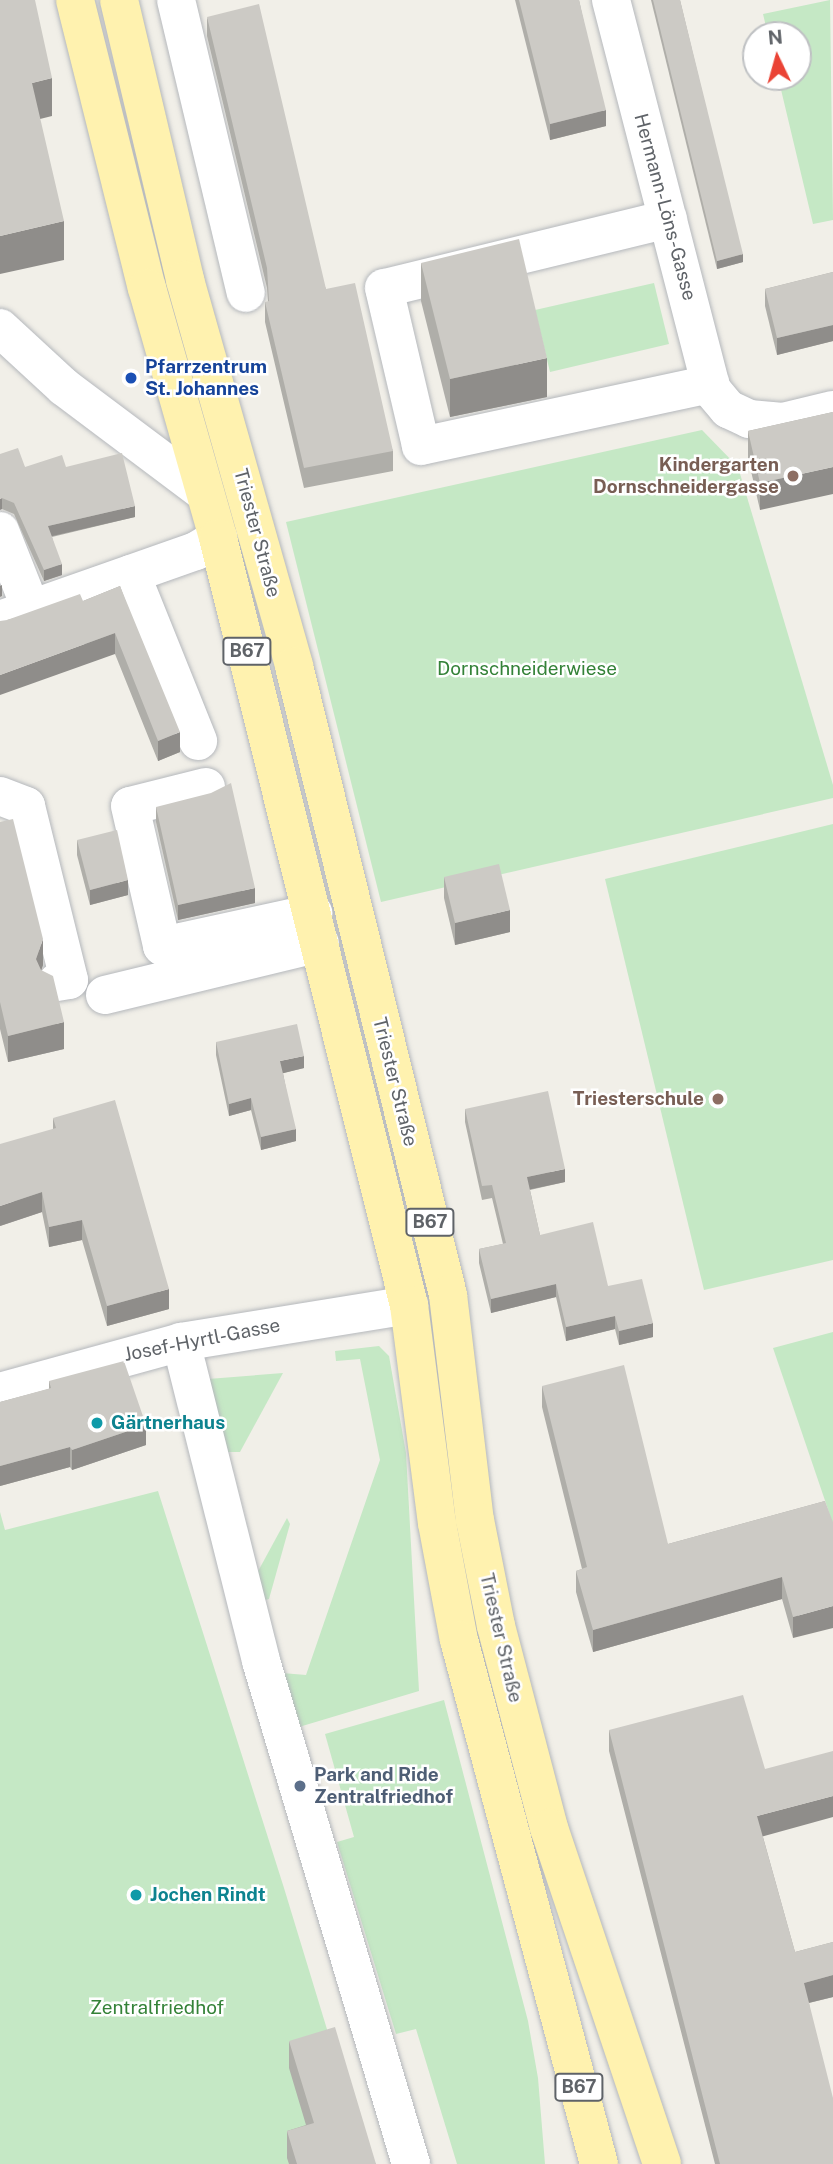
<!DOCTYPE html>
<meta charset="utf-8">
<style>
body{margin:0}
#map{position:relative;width:833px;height:2164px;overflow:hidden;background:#f1efe8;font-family:"Public Sans",sans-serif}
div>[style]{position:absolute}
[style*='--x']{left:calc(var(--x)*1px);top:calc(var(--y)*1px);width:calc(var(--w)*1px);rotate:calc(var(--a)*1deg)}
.green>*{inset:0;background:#c5e8c5}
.roads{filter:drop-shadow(0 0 2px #b5b8bc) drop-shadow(0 0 2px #b5b8bc)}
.minor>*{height:38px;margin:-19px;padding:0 19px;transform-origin:19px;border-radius:19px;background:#fff}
.major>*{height:38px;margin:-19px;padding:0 19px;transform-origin:19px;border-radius:19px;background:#fff2af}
.wall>*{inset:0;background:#afaea9}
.shaded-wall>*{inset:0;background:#8f8d8a}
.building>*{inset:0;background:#cccac5}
.dots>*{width:19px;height:19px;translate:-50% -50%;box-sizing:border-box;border:4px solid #fff;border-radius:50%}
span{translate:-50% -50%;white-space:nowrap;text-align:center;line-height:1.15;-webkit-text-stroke:5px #fff;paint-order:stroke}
.shield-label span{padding:2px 5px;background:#fff;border:2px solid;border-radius:5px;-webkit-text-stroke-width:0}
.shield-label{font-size:18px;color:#5f6368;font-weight:700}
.street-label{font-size:19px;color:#5f6368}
.transit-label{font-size:19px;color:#164399;font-weight:700}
.left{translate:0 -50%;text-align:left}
.education-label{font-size:19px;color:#785e54;font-weight:700}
.right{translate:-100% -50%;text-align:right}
.park-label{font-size:19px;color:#348238}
.culture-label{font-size:19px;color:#0d838f;font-weight:700}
.service-label{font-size:19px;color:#4e5e75;font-weight:700}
.north{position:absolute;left:742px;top:21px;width:70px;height:70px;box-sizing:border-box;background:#fff;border:2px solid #bfc1c3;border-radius:50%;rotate:355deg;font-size:19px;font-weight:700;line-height:28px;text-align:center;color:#5f6368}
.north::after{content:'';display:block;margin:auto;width:24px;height:32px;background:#ea4335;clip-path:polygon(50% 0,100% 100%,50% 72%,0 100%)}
</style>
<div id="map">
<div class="green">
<div style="clip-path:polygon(830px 0,833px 220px,813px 224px,778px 77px,798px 77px,798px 35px,768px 35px,763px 14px)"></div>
<div style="clip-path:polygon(654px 283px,669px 344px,550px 372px,535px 310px)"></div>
<div style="clip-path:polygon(702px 430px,738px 467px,833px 785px,833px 798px,381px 902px,286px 522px)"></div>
<div style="clip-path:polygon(833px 824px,833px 1260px,704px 1290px,605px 879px)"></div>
<div style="clip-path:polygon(833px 1332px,833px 1524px,773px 1348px)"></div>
<div style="clip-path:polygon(379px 1346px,389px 1356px,406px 1453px,419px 1691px,299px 1727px,282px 1673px,306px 1675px,380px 1460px,360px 1359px,336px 1361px,335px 1351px)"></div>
<div style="clip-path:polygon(283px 1373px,240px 1452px,228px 1452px,208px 1379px)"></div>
<div style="clip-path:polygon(158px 1491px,284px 1888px,368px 2164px,0 2164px,0 1512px,5px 1530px)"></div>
<div style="clip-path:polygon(287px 1518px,290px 1524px,269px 1599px,261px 1601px,256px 1575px)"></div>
<div style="clip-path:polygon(444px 1700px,528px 2021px,538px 2078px,545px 2164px,457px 2164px,416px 2029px,396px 2034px,337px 1842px,354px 1837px,325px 1734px)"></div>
</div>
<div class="roads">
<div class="minor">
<div style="--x:176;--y:0;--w:301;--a:76.6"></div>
<div style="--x:611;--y:0;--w:403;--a:75.5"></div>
<div style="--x:712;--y:390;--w:25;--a:50"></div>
<div style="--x:728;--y:409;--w:23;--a:25"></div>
<div style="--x:749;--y:419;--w:34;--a:5"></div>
<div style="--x:783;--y:422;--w:51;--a:-13.5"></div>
<div style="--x:668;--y:219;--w:292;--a:166.3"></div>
<div style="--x:384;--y:288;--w:162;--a:76.8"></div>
<div style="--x:421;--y:446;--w:296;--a:-12.1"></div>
<div style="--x:0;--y:328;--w:87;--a:42.7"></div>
<div style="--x:64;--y:387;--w:175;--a:36.9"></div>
<div style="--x:0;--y:531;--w:84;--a:68.3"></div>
<div style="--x:131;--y:574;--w:180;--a:68.1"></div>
<div style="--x:0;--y:620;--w:208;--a:-19.4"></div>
<div style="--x:196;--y:551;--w:26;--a:-31"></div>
<div style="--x:206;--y:787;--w:78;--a:166"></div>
<div style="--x:130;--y:806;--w:144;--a:77.1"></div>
<div style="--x:162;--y:946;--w:155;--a:-12.3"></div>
<div style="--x:0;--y:796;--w:28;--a:21"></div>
<div style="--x:26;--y:806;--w:179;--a:76.1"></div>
<div style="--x:69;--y:980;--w:12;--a:171"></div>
<div style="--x:105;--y:995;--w:221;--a:-13.6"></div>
<div style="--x:181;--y:1342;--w:329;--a:75.9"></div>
<div style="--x:261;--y:1661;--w:525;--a:73.39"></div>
<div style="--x:0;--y:1392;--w:188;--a:-15.4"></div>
<div style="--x:181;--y:1342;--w:231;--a:-9.2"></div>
</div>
<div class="major">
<div style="--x:75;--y:0;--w:297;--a:76"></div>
<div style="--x:147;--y:288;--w:260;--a:74.1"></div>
<div style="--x:218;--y:538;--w:790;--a:76.02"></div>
<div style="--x:409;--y:1305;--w:220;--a:82.7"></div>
<div style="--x:437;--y:1523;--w:119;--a:79.4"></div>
<div style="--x:459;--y:1640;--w:542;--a:75.04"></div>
<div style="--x:119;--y:0;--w:288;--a:76.7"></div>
<div style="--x:185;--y:280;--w:401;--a:74.2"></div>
<div style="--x:294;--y:666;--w:648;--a:76.24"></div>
<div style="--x:448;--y:1295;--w:227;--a:83.2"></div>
<div style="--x:475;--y:1520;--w:108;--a:78.8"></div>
<div style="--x:496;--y:1626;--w:209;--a:75.3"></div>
<div style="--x:549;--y:1828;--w:354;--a:71.4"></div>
</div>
</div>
<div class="wall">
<div style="clip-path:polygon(515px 0,579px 0,606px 126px,550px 140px)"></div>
<div style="clip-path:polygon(651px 0,680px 0,743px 262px,717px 269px)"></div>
<div style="clip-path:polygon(207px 17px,326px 289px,393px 451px,393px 471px,304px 488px,265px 322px,265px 302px,268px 302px,267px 288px,207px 36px)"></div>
<div style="clip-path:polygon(421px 263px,547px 397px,450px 417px,421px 301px)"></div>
<div style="clip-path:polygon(833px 272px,833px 341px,777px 355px,765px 306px,765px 289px)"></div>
<div style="clip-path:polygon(833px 412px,760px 510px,748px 458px,748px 431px)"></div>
<div style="clip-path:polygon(0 454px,25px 467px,66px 467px,135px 517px,52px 537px,62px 575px,44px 581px,14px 514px,2px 509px)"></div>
<div style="clip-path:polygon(120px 586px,180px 752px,158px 761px,115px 654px,7px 620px,83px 601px)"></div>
<div style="clip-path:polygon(156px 807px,255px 903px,178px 920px,156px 822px)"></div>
<div style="clip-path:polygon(0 822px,43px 965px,41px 970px,64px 1049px,8px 1062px,0 1029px)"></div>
<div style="clip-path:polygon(77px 840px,128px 895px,90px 905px,77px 855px)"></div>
<div style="clip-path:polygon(444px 877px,510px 932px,455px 945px,444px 898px)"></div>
<div style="clip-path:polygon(216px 1042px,304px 1068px,283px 1073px,296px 1141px,261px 1150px,251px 1110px,229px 1116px,216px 1055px)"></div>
<div style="clip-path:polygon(465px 1109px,565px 1182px,530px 1190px,540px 1235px,608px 1286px,653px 1337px,619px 1345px,615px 1329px,566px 1341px,556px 1297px,491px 1313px,479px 1263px,479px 1249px,503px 1244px,492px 1198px,482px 1200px,465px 1122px)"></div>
<div style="clip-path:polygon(53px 1118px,169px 1309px,107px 1326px,82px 1240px,49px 1247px,42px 1212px,0 1226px,53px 1129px)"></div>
<div style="clip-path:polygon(49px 1381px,146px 1445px,72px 1470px,70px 1467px,0 1486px,0 1402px,49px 1389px)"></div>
<div style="clip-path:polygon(542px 1386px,668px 1544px,825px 1501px,793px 1638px,782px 1599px,593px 1652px,576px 1592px,576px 1571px,582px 1569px,542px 1407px)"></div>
<div style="clip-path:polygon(609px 1730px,763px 1837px,795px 1952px,833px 1942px,833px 1997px,809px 2003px,833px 2164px,715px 2164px,609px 1751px)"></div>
<div style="clip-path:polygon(289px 2041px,376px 2164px,289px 2164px,287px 2158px,287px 2131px,306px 2125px,289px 2068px)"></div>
</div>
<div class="shaded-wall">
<div style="clip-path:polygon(52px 78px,52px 116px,32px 121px,32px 83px)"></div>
<div style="clip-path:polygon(606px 110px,606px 126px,550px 140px,550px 124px)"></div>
<div style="clip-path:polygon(64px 221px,64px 260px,0 274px,0 236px)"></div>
<div style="clip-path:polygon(743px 254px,743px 262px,717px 269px,717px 261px)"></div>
<div style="clip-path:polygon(833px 325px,833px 341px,777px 355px,777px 338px)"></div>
<div style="clip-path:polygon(547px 358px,547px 397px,450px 417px,450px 379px)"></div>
<div style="clip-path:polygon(833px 467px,833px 494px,760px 510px,760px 483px)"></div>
<div style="clip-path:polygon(2px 498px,2px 509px,0 510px,0 499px)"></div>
<div style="clip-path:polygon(135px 506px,135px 517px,48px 537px,48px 526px)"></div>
<div style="clip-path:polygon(62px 564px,62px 575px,44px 581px,44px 570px)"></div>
<div style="clip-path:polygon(2px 585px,2px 596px,0 597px,0 586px)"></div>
<div style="clip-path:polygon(115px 633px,115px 654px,0 695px,0 675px)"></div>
<div style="clip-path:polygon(180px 732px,180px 752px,158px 761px,158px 741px)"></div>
<div style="clip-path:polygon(128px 880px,128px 895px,90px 905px,90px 890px)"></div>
<div style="clip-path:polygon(255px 888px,255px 903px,178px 920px,178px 905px)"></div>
<div style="clip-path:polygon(510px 910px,510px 932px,455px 945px,455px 923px)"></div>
<div style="clip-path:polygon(43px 939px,43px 965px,36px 986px,36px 959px)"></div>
<div style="clip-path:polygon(64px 1022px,64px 1049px,8px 1062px,8px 1036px)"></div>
<div style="clip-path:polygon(304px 1056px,304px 1068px,280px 1074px,280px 1061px)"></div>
<div style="clip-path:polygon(251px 1098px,251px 1110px,229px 1116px,229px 1104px)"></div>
<div style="clip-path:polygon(296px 1129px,296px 1141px,261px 1150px,261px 1137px)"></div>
<div style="clip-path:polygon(565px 1169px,565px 1182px,527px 1190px,527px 1177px)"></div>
<div style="clip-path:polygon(42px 1192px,42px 1212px,0 1226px,0 1206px)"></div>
<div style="clip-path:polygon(82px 1220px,82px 1240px,49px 1247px,49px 1227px)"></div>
<div style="clip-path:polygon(556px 1284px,556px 1297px,491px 1313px,491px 1299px)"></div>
<div style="clip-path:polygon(169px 1289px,169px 1309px,107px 1326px,107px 1306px)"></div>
<div style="clip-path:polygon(615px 1316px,615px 1329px,566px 1341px,566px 1327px)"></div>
<div style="clip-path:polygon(653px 1323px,653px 1337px,619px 1345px,619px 1331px)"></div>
<div style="clip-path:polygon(146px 1425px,146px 1445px,72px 1470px,72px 1450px)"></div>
<div style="clip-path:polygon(70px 1447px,70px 1467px,0 1486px,0 1466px)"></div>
<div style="clip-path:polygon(782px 1577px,782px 1599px,593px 1652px,593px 1630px)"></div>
<div style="clip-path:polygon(833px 1606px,833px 1628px,793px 1638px,793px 1617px)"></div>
<div style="clip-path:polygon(833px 1796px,833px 1817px,757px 1838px,757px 1816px)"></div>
<div style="clip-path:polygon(833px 1975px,833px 1997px,804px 2004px,804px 1983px)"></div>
</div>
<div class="building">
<div style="clip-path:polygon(0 0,35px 0,52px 78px,32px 83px,64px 221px,0 236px)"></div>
<div style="clip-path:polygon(519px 0,579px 0,606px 110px,550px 124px)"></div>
<div style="clip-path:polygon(653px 0,680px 0,743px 254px,717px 261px)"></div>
<div style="clip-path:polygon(259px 4px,326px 289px,355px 283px,393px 451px,304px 468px,265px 302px,269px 301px,267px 268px,207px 17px)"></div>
<div style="clip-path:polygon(519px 239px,547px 358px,450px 379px,421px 263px)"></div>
<div style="clip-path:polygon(833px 272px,833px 325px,777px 338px,765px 289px)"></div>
<div style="clip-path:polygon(833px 412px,833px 467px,760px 483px,748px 431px)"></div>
<div style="clip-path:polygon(18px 448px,25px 467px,62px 455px,66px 467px,122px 453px,135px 506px,48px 526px,62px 564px,44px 570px,14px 503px,2px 498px,0 499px,0 454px)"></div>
<div style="clip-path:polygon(120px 586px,180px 732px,158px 741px,115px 633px,0 675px,0 621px,7px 620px,80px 594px,83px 601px)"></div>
<div style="clip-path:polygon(231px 783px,255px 888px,178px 905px,156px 807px,211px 793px)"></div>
<div style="clip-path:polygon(13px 819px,43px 939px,36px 959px,41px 970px,53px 976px,64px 1022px,8px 1036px,0 1002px,0 822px)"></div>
<div style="clip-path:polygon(117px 830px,128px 880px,90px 890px,77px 840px)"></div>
<div style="clip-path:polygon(499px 864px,510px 910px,455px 923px,444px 877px)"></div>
<div style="clip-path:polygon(297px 1024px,304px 1056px,280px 1061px,296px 1129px,261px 1137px,251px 1098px,229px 1104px,216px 1042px)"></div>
<div style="clip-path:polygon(548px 1091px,565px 1169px,527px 1177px,540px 1235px,593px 1222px,608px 1286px,642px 1279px,653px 1323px,619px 1331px,615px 1316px,566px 1327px,556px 1284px,491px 1299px,479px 1249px,506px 1243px,492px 1185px,482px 1186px,465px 1109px)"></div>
<div style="clip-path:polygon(115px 1100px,169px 1289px,107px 1306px,82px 1220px,49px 1227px,42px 1192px,0 1206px,0 1144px,56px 1128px,53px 1118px)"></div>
<div style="clip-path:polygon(124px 1361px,146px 1425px,72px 1450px,70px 1447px,0 1466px,0 1402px,51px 1388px,49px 1381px)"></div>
<div style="clip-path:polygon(624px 1365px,668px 1544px,825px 1501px,833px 1522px,833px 1606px,793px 1617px,782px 1577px,593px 1630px,576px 1571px,587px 1567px,542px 1386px)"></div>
<div style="clip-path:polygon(743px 1695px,765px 1769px,833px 1751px,833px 1796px,757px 1816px,795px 1952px,833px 1942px,833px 1975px,804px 1983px,833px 2098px,833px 2164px,720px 2164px,609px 1730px)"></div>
<div style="clip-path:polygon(335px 2027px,376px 2164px,297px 2164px,287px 2131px,314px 2123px,289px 2041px)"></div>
</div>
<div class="dots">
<div style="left:131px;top:378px;background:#1a4fb4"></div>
<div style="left:793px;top:476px;background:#8d6e63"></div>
<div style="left:718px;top:1099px;background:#8d6e63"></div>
<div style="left:97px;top:1423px;background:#0f9aa8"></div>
<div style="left:300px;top:1786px;background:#5c6f8a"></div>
<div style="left:136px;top:1895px;background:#0f9aa8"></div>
</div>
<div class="shield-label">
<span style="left:247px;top:651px">B67</span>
<span style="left:430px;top:1222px">B67</span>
<span style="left:579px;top:2087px">B67</span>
</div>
<div class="street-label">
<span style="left:665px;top:207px;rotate:75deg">Hermann-Löns-Gasse</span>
<span style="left:257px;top:533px;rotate:75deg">Triester Straße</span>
<span style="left:395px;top:1082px;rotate:76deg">Triester Straße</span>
<span style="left:202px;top:1340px;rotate:-11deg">Josef-Hyrtl-Gasse</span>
<span style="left:501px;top:1638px;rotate:77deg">Triester Straße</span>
</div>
<div class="transit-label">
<span class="left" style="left:145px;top:378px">Pfarrzentrum<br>St. Johannes</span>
</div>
<div class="education-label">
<span class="right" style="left:779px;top:476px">Kindergarten<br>Dornschneidergasse</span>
<span class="right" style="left:704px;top:1099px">Triesterschule</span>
</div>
<div class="park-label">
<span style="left:527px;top:669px">Dornschneiderwiese</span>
<span style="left:157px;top:2008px">Zentralfriedhof</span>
</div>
<div class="culture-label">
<span class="left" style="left:111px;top:1423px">Gärtnerhaus</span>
<span class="left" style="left:150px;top:1895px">Jochen Rindt</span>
</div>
<div class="service-label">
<span class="left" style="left:314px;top:1786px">Park and Ride<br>Zentralfriedhof</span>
</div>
<div class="north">N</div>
</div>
